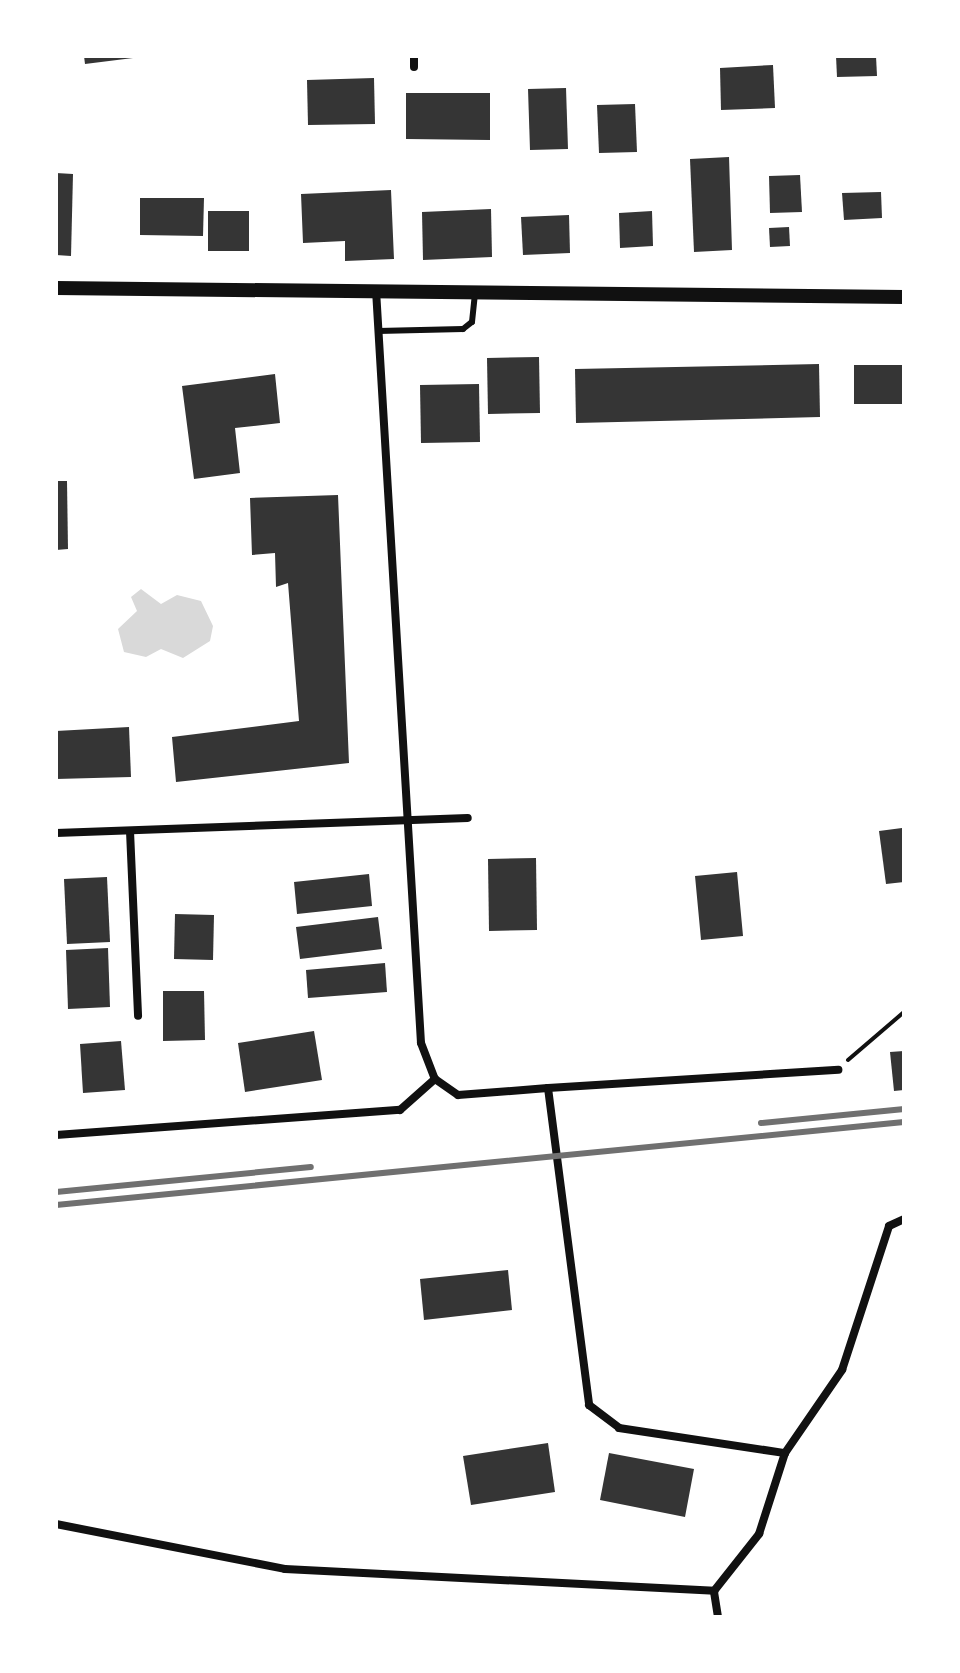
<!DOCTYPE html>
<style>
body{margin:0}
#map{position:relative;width:960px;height:1673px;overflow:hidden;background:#fff;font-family:"Fira Sans",sans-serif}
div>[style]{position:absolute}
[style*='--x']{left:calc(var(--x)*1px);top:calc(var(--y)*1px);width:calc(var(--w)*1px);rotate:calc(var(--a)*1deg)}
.water>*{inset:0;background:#d9d9d9}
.building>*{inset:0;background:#353535}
.path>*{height:4px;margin:-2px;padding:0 2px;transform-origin:2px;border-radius:2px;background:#111}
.service>*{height:6px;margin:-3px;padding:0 3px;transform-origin:3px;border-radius:3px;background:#111}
.minor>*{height:8px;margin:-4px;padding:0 4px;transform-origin:4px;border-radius:4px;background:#111}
.tertiary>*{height:14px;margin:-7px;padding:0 7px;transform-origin:7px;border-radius:7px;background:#111}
.rail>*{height:6px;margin:-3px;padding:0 3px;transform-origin:3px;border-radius:3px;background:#707070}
span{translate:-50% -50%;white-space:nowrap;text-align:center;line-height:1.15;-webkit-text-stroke:6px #fff;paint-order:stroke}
.frame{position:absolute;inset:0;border:58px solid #fff;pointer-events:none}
</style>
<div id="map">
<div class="water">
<div style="clip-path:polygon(141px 589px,161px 604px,177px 595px,201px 601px,213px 626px,210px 641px,183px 658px,161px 649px,146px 657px,124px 652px,118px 629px,137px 611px,131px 597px)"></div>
</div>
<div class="building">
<div style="clip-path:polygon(84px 56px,133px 56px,133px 58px,85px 64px)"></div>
<div style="clip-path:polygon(836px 56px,876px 56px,877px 76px,837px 77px)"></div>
<div style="clip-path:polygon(773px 65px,775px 108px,721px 110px,720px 68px)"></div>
<div style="clip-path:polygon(374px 78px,375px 124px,308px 125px,307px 80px)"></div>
<div style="clip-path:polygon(566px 88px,568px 149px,530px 150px,528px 89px)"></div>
<div style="clip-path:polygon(406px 93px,490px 93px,490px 140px,406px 139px)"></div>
<div style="clip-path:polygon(635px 104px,637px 152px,599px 153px,597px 105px)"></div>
<div style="clip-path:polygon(729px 157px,732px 250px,694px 252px,690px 159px)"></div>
<div style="clip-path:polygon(56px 173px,73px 174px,71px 256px,56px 255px)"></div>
<div style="clip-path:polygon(800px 175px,802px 212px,770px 213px,769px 176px)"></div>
<div style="clip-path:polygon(391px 190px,394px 259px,345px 261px,345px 241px,303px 243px,301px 194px)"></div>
<div style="clip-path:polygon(881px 192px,882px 218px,844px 220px,842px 193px)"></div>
<div style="clip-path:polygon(140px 198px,204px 198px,203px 236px,140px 235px)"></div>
<div style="clip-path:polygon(491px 209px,492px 257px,423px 260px,422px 212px)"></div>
<div style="clip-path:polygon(208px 211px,249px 211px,249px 251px,208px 251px)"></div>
<div style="clip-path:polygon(652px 211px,653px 246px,620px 248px,619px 213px)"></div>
<div style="clip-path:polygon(569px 215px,570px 253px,523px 255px,521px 217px)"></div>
<div style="clip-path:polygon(789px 227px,790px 246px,770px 247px,769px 228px)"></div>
<div style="clip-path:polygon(539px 357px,540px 413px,488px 414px,487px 358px)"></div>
<div style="clip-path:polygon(819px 364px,820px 417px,576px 423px,575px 369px)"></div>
<div style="clip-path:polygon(854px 365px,904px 365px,904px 404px,854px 404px)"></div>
<div style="clip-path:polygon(275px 374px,280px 423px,235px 428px,240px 473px,194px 479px,182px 386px)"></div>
<div style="clip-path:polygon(479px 384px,480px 442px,421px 443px,420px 385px)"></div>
<div style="clip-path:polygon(56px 481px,67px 481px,68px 549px,56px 550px)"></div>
<div style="clip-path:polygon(338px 495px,349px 763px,176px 782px,172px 737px,299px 721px,288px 583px,276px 587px,275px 553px,252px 555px,250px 498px)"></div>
<div style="clip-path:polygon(129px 727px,131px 777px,56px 779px,56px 731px)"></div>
<div style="clip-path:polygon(902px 828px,904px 882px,886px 884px,879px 831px)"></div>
<div style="clip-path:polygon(536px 858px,537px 930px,489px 931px,488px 859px)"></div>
<div style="clip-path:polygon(737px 872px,743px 936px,701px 940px,695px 876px)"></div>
<div style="clip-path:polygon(369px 874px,372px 906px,297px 914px,294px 882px)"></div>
<div style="clip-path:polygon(107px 877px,110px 942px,67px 944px,64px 879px)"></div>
<div style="clip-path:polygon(175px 914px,214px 915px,213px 960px,174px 959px)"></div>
<div style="clip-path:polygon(378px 917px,382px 949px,300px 959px,296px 927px)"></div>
<div style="clip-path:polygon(108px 948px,110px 1007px,68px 1009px,66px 950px)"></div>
<div style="clip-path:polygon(385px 963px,387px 992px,308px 998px,306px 970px)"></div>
<div style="clip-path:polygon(163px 991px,204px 991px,205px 1040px,163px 1041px)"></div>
<div style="clip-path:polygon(314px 1031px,322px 1080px,245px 1092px,238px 1043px)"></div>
<div style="clip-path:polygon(121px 1041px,125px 1090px,83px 1093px,80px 1044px)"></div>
<div style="clip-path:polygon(904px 1051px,904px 1090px,894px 1091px,890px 1052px)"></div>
<div style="clip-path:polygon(508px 1270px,512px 1310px,424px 1320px,420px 1279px)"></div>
<div style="clip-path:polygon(548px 1443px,555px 1492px,471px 1505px,463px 1456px)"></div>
<div style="clip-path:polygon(609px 1453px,694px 1469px,685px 1517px,600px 1500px)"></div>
</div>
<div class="path">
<div style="--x:848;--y:1060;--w:74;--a:-40.6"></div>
</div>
<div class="service">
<div style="--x:378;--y:331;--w:85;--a:-1.3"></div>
<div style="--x:463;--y:329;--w:11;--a:-38"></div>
<div style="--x:472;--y:322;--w:28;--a:-84"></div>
</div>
<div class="minor">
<div style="--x:414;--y:56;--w:11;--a:90"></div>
<div style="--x:376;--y:290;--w:754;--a:86.58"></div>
<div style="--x:421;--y:1043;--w:39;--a:69"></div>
<div style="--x:435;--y:1079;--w:28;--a:35"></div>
<div style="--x:458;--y:1095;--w:90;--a:-4.4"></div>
<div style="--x:548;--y:1088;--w:320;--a:82.6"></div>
<div style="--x:589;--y:1405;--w:38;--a:37"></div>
<div style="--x:619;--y:1428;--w:168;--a:8.6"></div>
<div style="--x:130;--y:831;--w:185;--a:87.5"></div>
<div style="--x:56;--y:833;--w:412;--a:-2.1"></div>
<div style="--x:548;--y:1088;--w:291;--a:-3.6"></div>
<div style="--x:56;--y:1135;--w:345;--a:-4.2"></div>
<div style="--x:400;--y:1110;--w:47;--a:-41.5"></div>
<div style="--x:56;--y:1524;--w:233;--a:11.1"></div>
<div style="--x:285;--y:1569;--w:430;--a:2.9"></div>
<div style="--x:718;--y:1617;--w:26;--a:-99"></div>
<div style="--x:714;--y:1591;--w:73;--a:-51.7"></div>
<div style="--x:759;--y:1534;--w:85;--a:-72.2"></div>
<div style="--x:785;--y:1453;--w:101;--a:-55.5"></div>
<div style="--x:842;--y:1370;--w:151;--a:-71.9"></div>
<div style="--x:889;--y:1226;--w:17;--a:-25"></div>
</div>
<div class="tertiary">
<div style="--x:56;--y:288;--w:848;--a:0.61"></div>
</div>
<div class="rail">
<div style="--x:761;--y:1123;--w:144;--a:-5.6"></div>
<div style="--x:56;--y:1192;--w:256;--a:-5.6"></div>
<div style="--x:56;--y:1205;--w:852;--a:-5.59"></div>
</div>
<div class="frame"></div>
</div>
